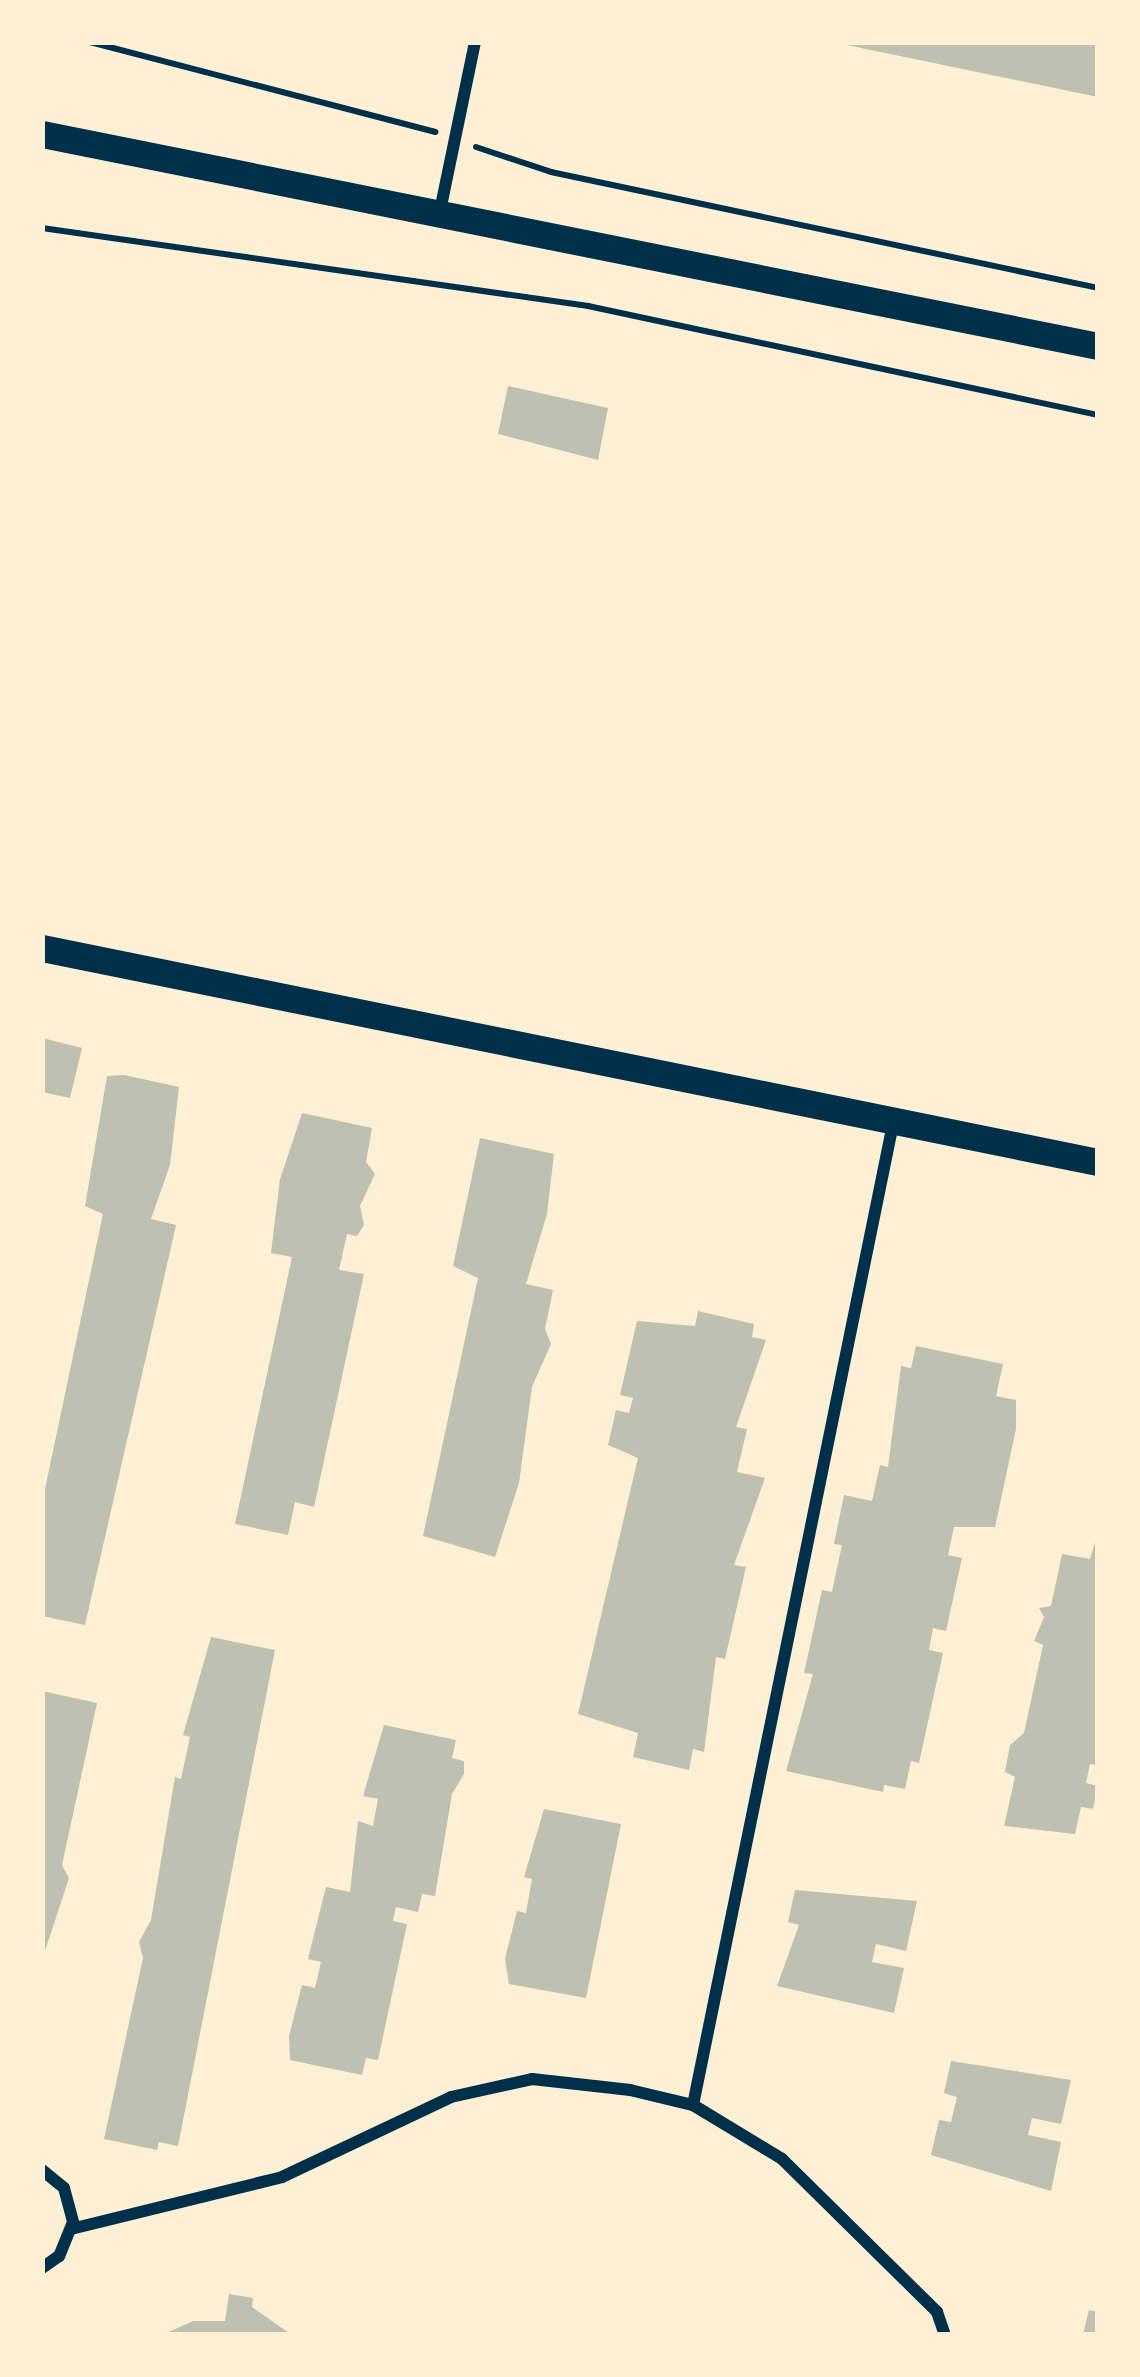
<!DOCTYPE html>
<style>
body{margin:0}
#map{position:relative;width:1140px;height:2377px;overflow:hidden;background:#fdf0d5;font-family:Commissioner,sans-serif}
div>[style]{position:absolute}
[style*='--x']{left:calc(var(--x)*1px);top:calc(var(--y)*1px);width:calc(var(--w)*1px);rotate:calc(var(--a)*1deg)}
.building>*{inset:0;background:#bec0b2}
.path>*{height:6px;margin:-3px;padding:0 3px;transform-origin:3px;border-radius:3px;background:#003049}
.minor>*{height:12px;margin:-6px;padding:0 6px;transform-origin:6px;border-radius:6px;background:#003049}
.primary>*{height:27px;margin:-13.5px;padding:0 13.5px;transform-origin:13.5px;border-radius:13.5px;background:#003049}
span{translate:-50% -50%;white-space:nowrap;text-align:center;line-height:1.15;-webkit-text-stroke:9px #fdf0d5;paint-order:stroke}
.frame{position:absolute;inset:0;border:45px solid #fdf0d5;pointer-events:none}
</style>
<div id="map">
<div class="building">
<div style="clip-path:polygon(1098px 42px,1098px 97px,842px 44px,842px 42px)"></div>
<div style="clip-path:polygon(508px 386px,608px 408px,598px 460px,498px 434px)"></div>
<div style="clip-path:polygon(42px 1038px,82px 1048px,70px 1098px,42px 1092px)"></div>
<div style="clip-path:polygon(124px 1075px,179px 1087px,170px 1165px,151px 1219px,176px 1225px,85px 1625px,42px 1616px,42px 1503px,103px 1214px,85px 1206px,107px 1076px)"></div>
<div style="clip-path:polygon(302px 1113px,372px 1128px,366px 1162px,375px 1174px,360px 1206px,364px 1225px,357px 1236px,347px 1234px,339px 1270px,364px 1274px,314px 1507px,295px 1502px,288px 1535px,235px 1524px,292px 1257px,271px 1253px,280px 1179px)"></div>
<div style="clip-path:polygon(480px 1138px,554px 1154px,547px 1214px,526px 1284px,553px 1290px,545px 1329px,551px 1344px,532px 1387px,519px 1483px,495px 1557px,423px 1536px,478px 1278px,453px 1266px)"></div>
<div style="clip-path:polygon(698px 1311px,754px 1324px,752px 1337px,766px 1340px,736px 1427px,747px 1429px,737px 1472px,765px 1478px,734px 1565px,746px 1567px,725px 1659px,716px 1657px,704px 1752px,693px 1749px,689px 1770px,633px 1757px,638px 1733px,578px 1714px,638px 1458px,608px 1445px,616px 1410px,629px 1413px,633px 1398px,620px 1395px,637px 1321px,695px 1326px)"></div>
<div style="clip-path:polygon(916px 1346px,1003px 1364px,996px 1396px,1016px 1400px,1016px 1429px,995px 1527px,954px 1527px,948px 1555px,962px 1558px,946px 1631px,933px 1628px,929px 1650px,943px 1653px,919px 1763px,911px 1761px,905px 1789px,884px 1785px,883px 1792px,786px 1771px,813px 1674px,804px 1673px,822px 1590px,832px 1592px,842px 1545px,834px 1544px,844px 1495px,872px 1501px,880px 1465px,888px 1467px,901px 1366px,911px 1368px)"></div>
<div style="clip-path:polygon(1098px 1532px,1098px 1765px,1090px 1764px,1086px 1783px,1098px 1786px,1093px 1809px,1081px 1807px,1075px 1834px,1004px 1826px,1015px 1777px,1005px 1772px,1010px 1745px,1024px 1733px,1043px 1645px,1034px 1641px,1044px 1617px,1039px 1608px,1051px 1606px,1062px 1554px,1090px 1559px)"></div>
<div style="clip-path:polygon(211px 1637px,275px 1650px,178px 2146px,159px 2142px,157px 2150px,104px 2139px,143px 1958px,139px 1942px,151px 1920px,175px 1777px,181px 1779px,190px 1737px,183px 1735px)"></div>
<div style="clip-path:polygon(42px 1691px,97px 1703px,62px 1865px,69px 1878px,44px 1954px)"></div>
<div style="clip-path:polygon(384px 1725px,456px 1740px,452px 1758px,464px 1761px,464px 1774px,452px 1794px,435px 1896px,422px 1894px,418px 1912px,396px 1907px,393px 1921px,407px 1924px,378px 2060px,366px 2058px,362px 2075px,290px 2060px,289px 2036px,302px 1985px,315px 1988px,321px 1962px,308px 1959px,326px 1887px,350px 1892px,358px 1821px,373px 1826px,378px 1799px,363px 1796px)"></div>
<div style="clip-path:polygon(544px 1809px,621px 1824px,586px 1998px,509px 1984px,505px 1959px,517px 1911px,526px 1913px,532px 1879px,524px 1877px)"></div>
<div style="clip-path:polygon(795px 1890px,917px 1901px,906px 1951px,876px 1944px,872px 1962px,904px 1968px,894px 2013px,777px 1986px,799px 1925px,788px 1922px)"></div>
<div style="clip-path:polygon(951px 2061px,1071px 2080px,1061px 2124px,1032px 2118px,1028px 2135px,1061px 2142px,1051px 2191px,931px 2155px,939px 2120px,951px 2122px,957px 2097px,944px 2093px)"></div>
<div style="clip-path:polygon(229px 2294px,253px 2298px,252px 2307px,292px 2335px,162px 2335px,193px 2321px,225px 2321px)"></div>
<div style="clip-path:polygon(1089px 2310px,1098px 2312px,1098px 2335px,1083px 2335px)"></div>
</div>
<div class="path">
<div style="--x:90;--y:42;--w:357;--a:14.6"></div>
<div style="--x:476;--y:147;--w:79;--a:18.4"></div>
<div style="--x:551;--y:172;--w:559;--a:11.97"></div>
<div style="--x:42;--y:228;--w:552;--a:8.13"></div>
<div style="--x:588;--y:306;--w:522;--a:12.06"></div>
</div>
<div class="minor">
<div style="--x:440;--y:211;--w:173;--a:-78.3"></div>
<div style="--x:693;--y:2105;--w:1006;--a:-78.48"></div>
<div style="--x:42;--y:2170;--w:28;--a:39"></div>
<div style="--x:64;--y:2188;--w:35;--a:75"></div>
<div style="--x:73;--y:2222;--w:37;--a:112"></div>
<div style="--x:59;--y:2256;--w:21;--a:145"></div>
<div style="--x:71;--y:2229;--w:217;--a:-13.8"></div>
<div style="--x:282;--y:2177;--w:187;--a:-25.3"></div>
<div style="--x:451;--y:2097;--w:83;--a:-12.5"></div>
<div style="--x:532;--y:2079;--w:99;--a:6.4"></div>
<div style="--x:630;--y:2090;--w:65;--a:13.4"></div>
<div style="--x:693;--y:2105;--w:104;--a:31.2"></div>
<div style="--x:782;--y:2159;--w:218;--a:44.6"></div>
<div style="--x:937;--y:2312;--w:24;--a:71"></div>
</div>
<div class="primary">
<div style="--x:42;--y:134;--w:1077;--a:11.35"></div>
<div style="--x:42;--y:948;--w:1077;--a:11.46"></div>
</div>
<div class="frame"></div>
</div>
